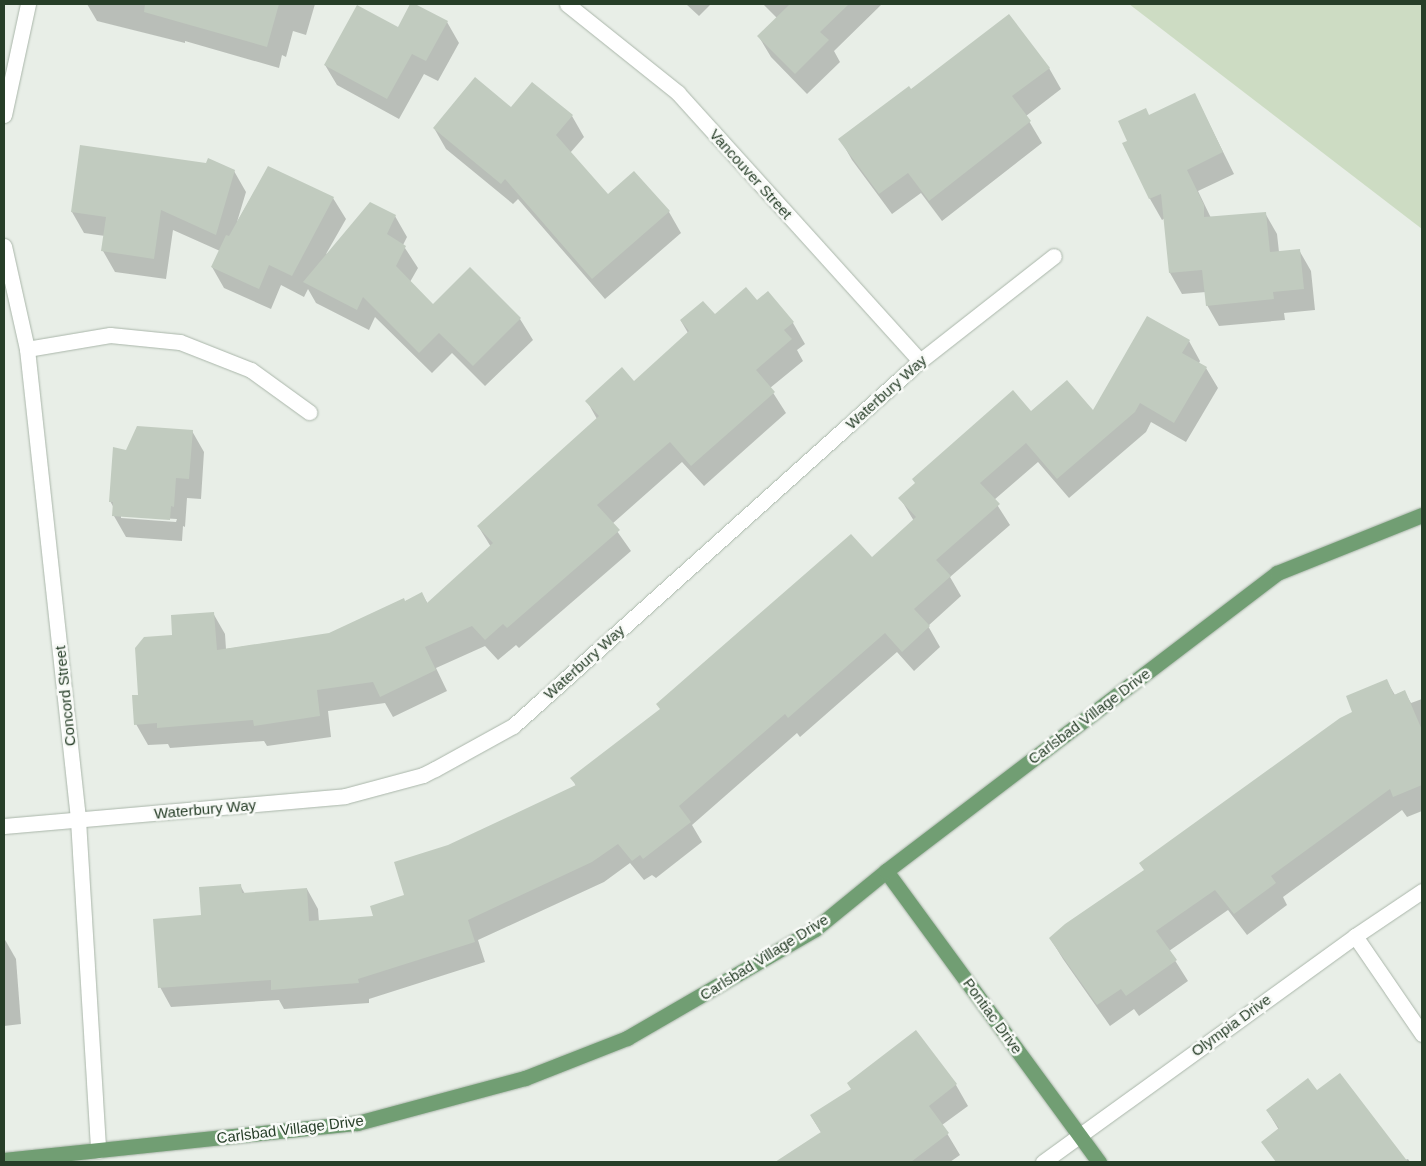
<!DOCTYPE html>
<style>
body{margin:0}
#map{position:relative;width:1426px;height:1166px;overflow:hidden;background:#e8eee7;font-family:Helvetica,sans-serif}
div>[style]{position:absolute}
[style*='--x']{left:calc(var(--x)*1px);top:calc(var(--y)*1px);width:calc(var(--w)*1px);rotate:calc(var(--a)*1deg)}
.green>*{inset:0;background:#cddcc3}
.shadow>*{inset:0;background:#0003}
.building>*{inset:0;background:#c1cbbf}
.roads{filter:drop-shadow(0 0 1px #aab6aa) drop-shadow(0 0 1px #aab6aa)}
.minor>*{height:15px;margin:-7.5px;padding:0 7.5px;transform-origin:7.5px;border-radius:7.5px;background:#fff}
.major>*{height:15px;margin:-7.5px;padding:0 7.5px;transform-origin:7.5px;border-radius:7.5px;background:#719e73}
span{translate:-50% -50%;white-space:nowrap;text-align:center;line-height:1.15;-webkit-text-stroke:5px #f8faf7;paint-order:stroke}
.street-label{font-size:15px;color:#273e28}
.frame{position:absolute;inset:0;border:5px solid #273e28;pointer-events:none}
</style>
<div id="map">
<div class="green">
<div style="clip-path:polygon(1129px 4px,1422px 4px,1422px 229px)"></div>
</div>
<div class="shadow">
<div style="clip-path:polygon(87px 4px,315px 4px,306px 35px,293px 31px,286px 57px,282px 55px,279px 68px,185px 41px,185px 43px,97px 21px)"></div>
<div style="clip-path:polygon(413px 4px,447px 22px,459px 43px,438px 81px,424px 74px,399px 119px,337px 85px,325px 65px,398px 28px)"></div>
<div style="clip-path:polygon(686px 4px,711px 4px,699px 16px)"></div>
<div style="clip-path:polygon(763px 4px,882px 4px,834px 51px,840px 62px,807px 94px,771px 57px,759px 37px,777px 18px)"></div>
<div style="clip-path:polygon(1049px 68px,1061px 89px,1026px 116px,1042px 143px,942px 221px,921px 193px,892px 214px,852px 160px,840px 139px,910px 90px)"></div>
<div style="clip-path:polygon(1195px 95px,1234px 174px,1198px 191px,1211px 218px,1265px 213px,1277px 234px,1279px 252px,1299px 250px,1311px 271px,1315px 310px,1284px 313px,1285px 320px,1219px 326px,1207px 305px,1206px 292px,1182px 294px,1170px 273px,1165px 218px,1162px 220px,1150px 199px,1124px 143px,1129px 142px,1149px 116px)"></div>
<div style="clip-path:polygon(511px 109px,572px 116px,584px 137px,570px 153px,608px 196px,669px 212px,681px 233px,605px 299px,518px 199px,513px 204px,446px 149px,434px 128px)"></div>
<div style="clip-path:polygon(268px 168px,333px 198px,346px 219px,326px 254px,395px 216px,407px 237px,403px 245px,418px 268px,410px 282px,433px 306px,470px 269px,520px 319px,533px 340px,485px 386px,452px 353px,432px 373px,375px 317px,369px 330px,316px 303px,308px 289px,304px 297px,281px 285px,271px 309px,224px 288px,212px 267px,220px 251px,173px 230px,166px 279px,115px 272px,103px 251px,105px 236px,84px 233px,72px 212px,234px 171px,246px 192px,237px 222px)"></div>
<div style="clip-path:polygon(768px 293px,793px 323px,805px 344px,797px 350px,803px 361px,770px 388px,786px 413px,704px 486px,682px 462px,612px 524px,631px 551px,519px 648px,516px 645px,498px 660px,485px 646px,436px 668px,447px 691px,393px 717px,385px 703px,328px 711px,331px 737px,267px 746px,264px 741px,170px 748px,168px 744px,148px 745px,136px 724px,140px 696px,174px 636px,213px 613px,225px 634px,226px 649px,329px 634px,422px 594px,428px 604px,491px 547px,478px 526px,597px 419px,587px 401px,634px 383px,688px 333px,681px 321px,715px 316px,757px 302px)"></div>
<div style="clip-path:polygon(1189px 341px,1200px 361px,1199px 363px,1206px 368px,1218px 388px,1186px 442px,1151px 422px,1146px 432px,1069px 498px,1038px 462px,994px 500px,1010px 525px,950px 577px,961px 596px,928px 626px,940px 647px,914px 671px,897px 652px,800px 737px,797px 733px,692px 825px,702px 842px,656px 878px,652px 875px,644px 880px,630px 863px,604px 882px,478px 940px,485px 962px,369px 999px,369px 1003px,284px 1009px,279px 1000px,171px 1007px,160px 987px,202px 916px,240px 885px,245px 894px,307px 889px,318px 909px,319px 922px,375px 917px,406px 896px,449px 846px,576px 786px,572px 778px,872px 559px,914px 521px,900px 498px,1031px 413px,1093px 412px)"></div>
<div style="clip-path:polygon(evenodd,192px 431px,204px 452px,201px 499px,187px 498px,185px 527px,183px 526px,182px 541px,126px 537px,114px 516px,114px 508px,110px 501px,192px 431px,121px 516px,177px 519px,176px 522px,121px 518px,121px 516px)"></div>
<div style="clip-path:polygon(1386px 680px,1395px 695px,1404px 691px,1411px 703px,1422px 699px,1422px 811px,1407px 817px,1402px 810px,1283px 897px,1287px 905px,1247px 935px,1228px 910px,1169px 951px,1188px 981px,1139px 1016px,1134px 1009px,1110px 1026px,1063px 959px,1050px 938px,1145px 871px,1354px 713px)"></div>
<div style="clip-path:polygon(4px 938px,16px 959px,21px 1024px,4px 1026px)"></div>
<div style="clip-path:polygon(916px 1032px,956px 1085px,968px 1106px,942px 1125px,960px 1155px,950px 1162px,777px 1162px,822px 1134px,811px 1116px,852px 1090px)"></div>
<div style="clip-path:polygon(1317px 1091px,1405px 1160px,1408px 1159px,1410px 1162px,1284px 1162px,1281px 1158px,1279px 1130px,1267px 1110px)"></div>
</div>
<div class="building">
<div style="clip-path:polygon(145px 4px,279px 4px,267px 47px,144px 12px)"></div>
<div style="clip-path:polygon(410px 4px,415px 4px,448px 21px,426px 61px,412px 54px,387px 99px,324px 65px,357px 5px,398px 27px)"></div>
<div style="clip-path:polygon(790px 4px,849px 4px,820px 32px,829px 40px,795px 74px,757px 36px)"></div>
<div style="clip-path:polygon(1009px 14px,1050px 68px,1012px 96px,1031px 121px,929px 201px,908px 173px,879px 194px,838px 139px,909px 86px,911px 89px)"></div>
<div style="clip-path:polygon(475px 77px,511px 107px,532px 82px,573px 115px,556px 135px,608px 194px,634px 171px,670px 211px,592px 279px,505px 179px,501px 184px,433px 128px)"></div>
<div style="clip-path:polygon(1195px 93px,1223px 152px,1187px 170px,1204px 205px,1204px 217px,1266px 212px,1270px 252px,1300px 249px,1304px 289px,1273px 292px,1274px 299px,1206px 306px,1202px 270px,1169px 273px,1161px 194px,1149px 199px,1122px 143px,1127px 141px,1118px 121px,1146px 108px,1149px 115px)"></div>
<div style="clip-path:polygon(80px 145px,206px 163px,208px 158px,235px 170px,216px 235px,161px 210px,154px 259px,101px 251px,106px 217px,71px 212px)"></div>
<div style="clip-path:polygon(268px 166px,334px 197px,292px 276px,269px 265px,259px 289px,211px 267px,226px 235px,229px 236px)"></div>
<div style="clip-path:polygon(370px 202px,396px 215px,387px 234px,406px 246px,396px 266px,433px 304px,470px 267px,521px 318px,473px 366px,439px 333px,419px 353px,363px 297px,357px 310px,303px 282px)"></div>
<div style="clip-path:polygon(746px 287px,757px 300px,768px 291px,794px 322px,784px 330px,792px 339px,756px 370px,775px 392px,691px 466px,670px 442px,597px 505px,620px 530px,507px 628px,503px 624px,485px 640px,472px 626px,425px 647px,436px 670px,380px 697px,373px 682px,317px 690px,320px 716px,254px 726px,253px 720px,157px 728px,157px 723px,134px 725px,132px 695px,138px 695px,135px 648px,144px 637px,172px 635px,171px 615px,214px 612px,217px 650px,329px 633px,404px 598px,405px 601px,422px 592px,427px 603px,493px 543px,477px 526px,599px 416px,585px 401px,622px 367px,634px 381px,689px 331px,680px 320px,703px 301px,715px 314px)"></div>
<div style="clip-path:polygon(1147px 316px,1190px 340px,1182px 353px,1207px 367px,1174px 423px,1140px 403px,1135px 412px,1057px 479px,1026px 443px,980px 483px,1000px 504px,936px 560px,951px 576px,914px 609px,930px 626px,902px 652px,885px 633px,788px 718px,785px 714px,679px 806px,691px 822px,643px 859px,640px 855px,632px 861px,618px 844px,592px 862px,468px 920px,475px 942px,358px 979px,359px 983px,271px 990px,271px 980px,158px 988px,153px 919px,201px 915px,199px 887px,241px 884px,242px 893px,307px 888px,309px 921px,373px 916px,370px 906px,404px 895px,394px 862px,448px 845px,576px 785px,570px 778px,660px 709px,656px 704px,851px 534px,872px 557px,916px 517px,898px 498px,915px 483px,912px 479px,1013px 390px,1031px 411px,1067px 380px,1093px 410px)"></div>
<div style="clip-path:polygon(137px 426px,193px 430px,189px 479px,176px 478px,174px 507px,171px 506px,170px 520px,112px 516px,113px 502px,109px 502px,113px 447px,126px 450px)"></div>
<div style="clip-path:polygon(1387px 679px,1394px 695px,1405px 690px,1422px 730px,1422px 785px,1393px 797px,1390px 789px,1271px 876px,1276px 883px,1234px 914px,1215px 890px,1156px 931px,1177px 960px,1126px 996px,1121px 989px,1097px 1005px,1049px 938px,1065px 924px,1144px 870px,1139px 863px,1340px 718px,1352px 712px,1346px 696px)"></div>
<div style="clip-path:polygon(916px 1030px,957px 1084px,929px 1106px,949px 1133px,911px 1162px,775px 1162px,821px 1132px,810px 1115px,851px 1089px,847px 1083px)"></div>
<div style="clip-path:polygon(1340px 1073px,1408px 1162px,1276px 1162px,1261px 1142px,1279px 1128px,1266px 1110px,1308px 1078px,1317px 1090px)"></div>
</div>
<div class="roads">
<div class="minor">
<div style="--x:567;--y:4;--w:142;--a:38.7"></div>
<div style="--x:678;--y:93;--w:361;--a:47.9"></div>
<div style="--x:4;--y:115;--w:114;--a:-77.8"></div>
<div style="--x:4;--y:246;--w:106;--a:77.4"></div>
<div style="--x:27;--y:349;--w:474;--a:83.8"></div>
<div style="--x:78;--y:820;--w:331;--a:86.5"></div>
<div style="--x:27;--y:349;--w:84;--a:-9.6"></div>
<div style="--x:110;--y:335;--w:70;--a:5.7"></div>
<div style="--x:180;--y:342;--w:76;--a:21.5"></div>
<div style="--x:251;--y:370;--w:72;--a:35.9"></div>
<div style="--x:4;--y:826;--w:342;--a:-5"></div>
<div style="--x:345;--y:796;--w:81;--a:-15.1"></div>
<div style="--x:423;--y:775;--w:13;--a:-27"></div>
<div style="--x:435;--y:769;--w:89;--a:-28.9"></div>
<div style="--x:513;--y:726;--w:547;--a:-41.89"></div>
<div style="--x:920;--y:361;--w:170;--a:-38.1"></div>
<div style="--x:1355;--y:936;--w:119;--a:55.6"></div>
<div style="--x:1043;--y:1162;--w:385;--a:-35.9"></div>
<div style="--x:1355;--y:936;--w:81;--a:-33.9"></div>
</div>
<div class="major">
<div style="--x:886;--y:871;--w:361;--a:53.8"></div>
<div style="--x:4;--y:1160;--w:355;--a:-6"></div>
<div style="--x:357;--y:1123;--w:174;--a:-15"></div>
<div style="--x:525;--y:1078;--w:110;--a:-21.4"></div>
<div style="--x:627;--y:1038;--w:217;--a:-30.1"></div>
<div style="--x:815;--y:929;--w:92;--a:-39.2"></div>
<div style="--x:886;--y:871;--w:492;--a:-37.3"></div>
<div style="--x:1277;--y:573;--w:156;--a:-21.8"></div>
</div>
</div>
<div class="street-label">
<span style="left:751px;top:174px;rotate:48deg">Vancouver Street</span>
<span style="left:886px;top:392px;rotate:-42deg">Waterbury Way</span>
<span style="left:584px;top:662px;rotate:-42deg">Waterbury Way</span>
<span style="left:65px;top:696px;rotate:-96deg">Concord Street</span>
<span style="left:1089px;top:716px;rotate:-37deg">Carlsbad Village Drive</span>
<span style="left:205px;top:809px;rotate:-5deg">Waterbury Way</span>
<span style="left:764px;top:957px;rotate:-32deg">Carlsbad Village Drive</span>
<span style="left:993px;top:1016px;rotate:54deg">Pontiac Drive</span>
<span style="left:1231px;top:1025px;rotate:-36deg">Olympia Drive</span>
<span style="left:290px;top:1129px;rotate:-7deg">Carlsbad Village Drive</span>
</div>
<div class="frame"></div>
</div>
